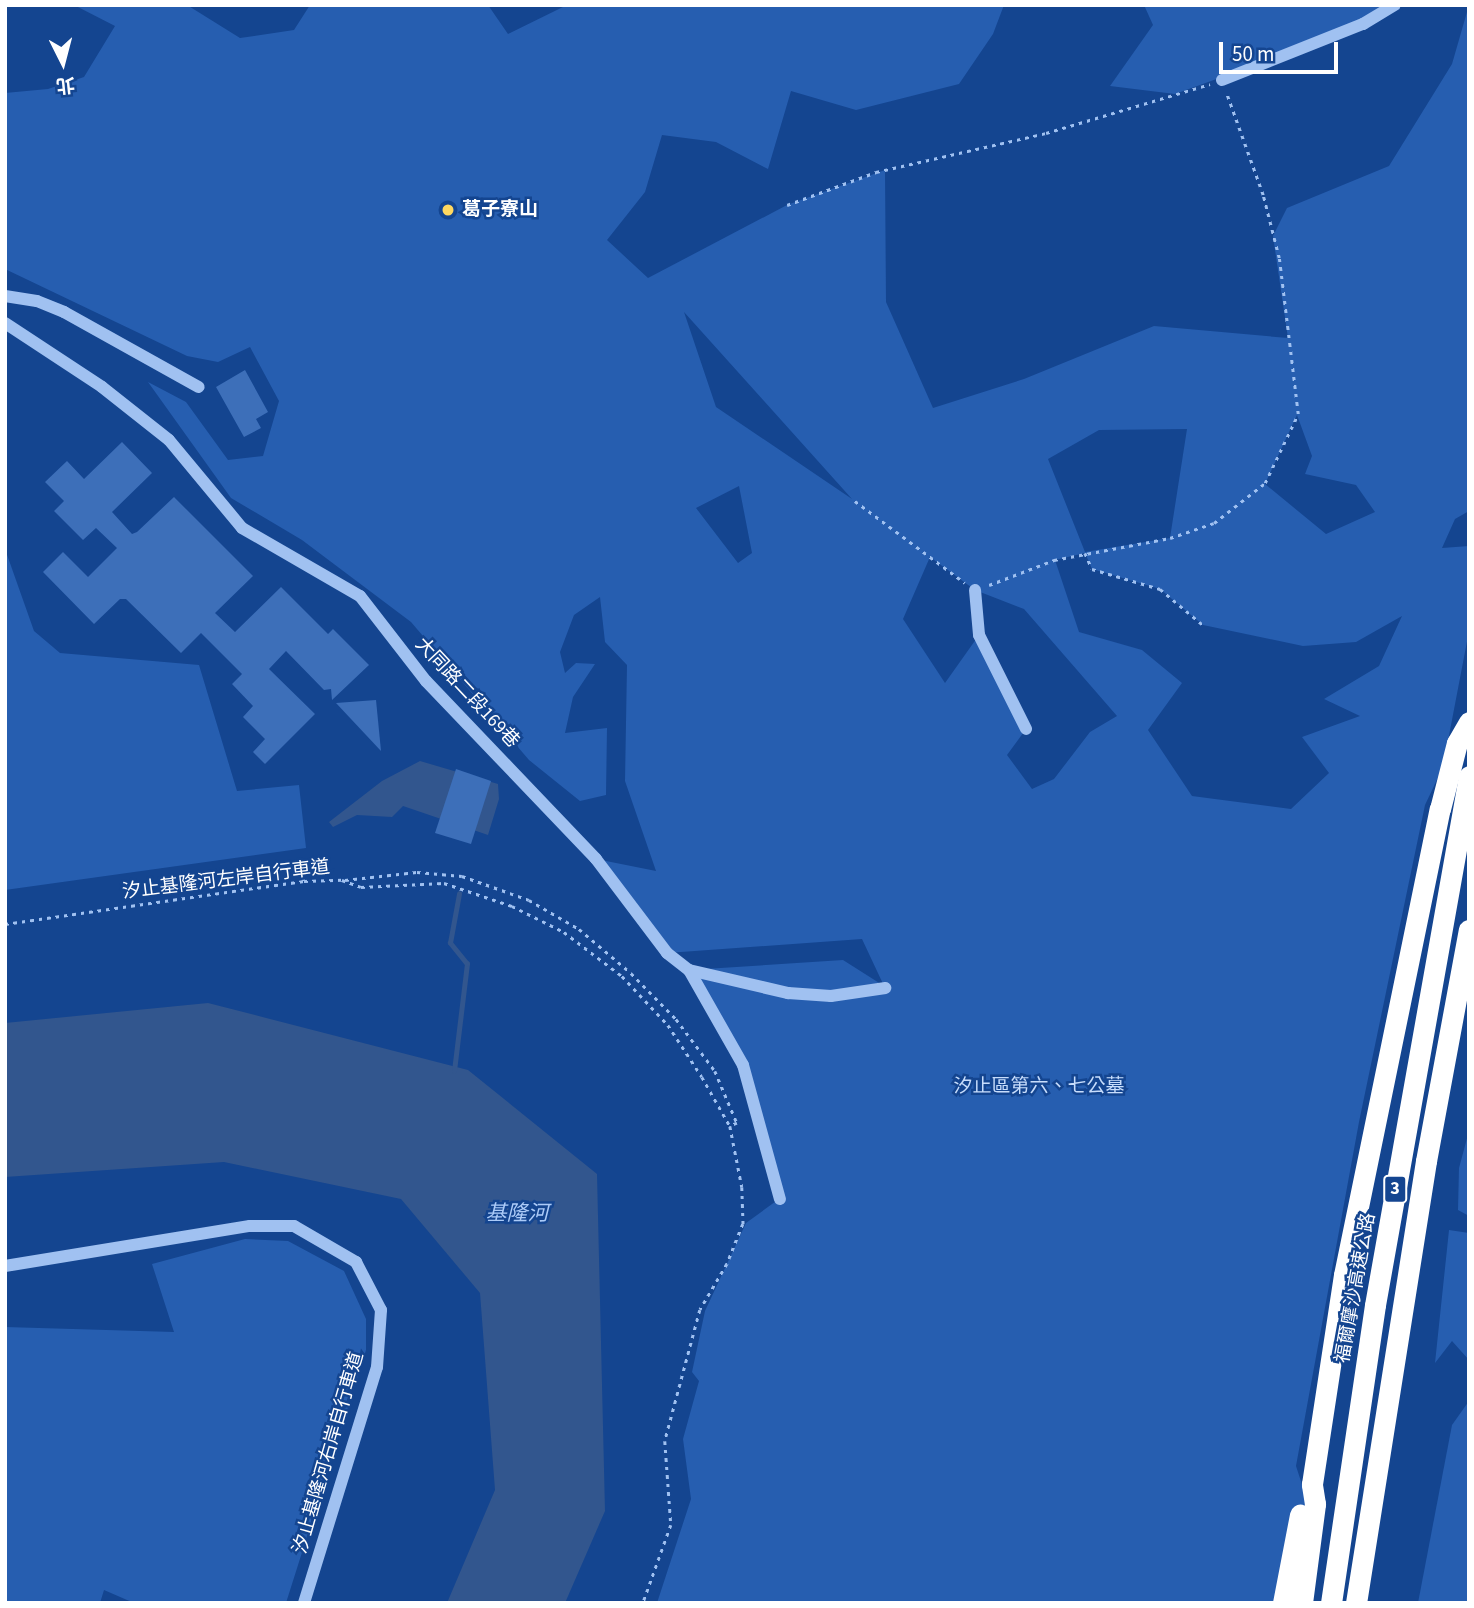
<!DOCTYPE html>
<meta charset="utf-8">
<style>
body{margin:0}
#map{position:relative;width:1474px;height:1608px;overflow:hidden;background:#144590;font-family:"Source Sans 3","Noto Sans TC",sans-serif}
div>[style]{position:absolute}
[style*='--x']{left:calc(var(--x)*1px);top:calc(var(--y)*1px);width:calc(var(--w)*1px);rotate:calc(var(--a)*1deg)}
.green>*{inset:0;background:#265eb0}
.water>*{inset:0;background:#32568e}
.stream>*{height:4.5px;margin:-2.25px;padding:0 2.25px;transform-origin:2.25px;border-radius:2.25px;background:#32568e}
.building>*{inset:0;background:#3d6fb9}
.path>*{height:2.5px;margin-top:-1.25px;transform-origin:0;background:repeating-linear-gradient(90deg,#a0c1f1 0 3.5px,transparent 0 8.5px)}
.minor>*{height:12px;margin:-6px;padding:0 6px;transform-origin:6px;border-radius:6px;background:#a0c1f1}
.highway>*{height:21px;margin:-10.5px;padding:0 10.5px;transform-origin:10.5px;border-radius:10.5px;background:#fff}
.dots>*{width:19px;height:19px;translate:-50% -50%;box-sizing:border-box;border:4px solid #144590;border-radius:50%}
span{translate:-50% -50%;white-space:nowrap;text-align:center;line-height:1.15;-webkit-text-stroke:5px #144590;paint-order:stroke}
.shield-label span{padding:2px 5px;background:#144590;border:2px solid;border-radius:5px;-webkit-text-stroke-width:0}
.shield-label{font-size:18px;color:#fff;font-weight:700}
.poi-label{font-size:19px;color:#fff;font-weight:700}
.left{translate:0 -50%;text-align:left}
.street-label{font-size:19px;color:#fff}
.park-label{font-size:19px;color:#c7ddfc}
.water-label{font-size:21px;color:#accbf8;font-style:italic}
.frame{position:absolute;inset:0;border:7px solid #fff;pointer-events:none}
.north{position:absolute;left:28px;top:28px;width:70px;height:70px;-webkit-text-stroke:5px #144590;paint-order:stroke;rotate:174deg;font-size:19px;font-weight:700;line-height:28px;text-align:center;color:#fff}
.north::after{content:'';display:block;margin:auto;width:24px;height:32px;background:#fff;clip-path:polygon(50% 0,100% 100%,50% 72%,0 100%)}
.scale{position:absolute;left:1219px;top:42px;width:119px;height:32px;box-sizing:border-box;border:4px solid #fff;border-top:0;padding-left:9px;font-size:21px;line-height:24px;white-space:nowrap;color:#fff;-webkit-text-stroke:5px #144590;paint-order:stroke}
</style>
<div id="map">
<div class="green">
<div style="clip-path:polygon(evenodd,74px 5px,187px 5px,240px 38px,294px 30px,310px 5px,488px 5px,508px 34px,567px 5px,1004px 5px,993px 34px,959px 84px,856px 110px,791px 91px,768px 169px,716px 142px,662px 135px,645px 192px,607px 240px,648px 278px,787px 205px,885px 170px,886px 302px,933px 408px,1024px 379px,1154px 326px,1288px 338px,1273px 236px,1287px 208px,1389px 166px,1452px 64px,1469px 5px,1469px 511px,1455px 519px,1442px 548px,1469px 546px,1469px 631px,1443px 767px,1425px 805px,1359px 1122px,1296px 1466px,1309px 1506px,1297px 1603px,657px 1603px,691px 1499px,683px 1439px,699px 1381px,692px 1372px,705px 1311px,746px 1223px,779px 1199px,743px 1065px,689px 970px,843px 960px,884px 986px,862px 939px,667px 953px,596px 859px,656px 871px,625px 781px,627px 665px,605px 642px,600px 597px,574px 615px,560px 652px,565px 673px,576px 663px,595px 664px,573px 697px,565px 733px,607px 728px,606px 795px,580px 801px,529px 760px,411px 622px,302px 540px,231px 498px,148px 382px,186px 402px,228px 460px,263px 456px,279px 401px,250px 347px,218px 362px,187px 356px,5px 269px,5px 93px,48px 89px,84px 77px,115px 26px,74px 5px,684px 312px,852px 499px,716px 407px,684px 312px,74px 5px,1297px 415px,1312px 456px,1305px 474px,1356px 485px,1375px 512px,1326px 534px,1265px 484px,1297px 415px,74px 5px,1187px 429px,1170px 538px,1085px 552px,1048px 459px,1099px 430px,1187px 429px,74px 5px,739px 486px,752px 553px,738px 563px,696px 508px,739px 486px,74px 5px,1085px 553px,1092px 569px,1160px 589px,1203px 625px,1303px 646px,1356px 642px,1402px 616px,1379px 666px,1324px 699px,1360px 716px,1302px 737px,1329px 773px,1291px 809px,1192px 796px,1148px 730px,1182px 683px,1142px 650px,1079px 632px,1055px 560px,1085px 553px,74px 5px,930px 557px,975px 590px,1024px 609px,1117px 716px,1090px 732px,1054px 779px,1032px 789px,1007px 755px,1026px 729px,979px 635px,945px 683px,903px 619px,930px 557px)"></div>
<div style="clip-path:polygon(1144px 5px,1395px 5px,1314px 44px,1175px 94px,1110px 86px,1153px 25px)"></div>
<div style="clip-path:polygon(5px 549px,34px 631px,60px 653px,199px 665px,237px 791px,299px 785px,306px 848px,5px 890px)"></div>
<div style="clip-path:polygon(1469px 1131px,1469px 1216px,1458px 1210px,1459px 1168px)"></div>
<div style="clip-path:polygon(1449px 1230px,1469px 1233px,1469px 1360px,1452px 1341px,1435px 1363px)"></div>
<div style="clip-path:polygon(245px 1239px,288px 1241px,344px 1271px,366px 1319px,366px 1350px,286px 1603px,134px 1603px,104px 1590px,100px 1603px,5px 1603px,5px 1327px,174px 1332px,152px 1264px)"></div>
<div style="clip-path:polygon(1469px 1401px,1469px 1603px,1418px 1603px,1452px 1425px)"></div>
</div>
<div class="water">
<div style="clip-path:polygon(420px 761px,498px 784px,499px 799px,488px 835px,403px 806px,392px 817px,357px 815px,333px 827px,329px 822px,382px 781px)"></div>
<div style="clip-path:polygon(208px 1003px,468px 1070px,597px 1174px,605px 1511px,565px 1603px,447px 1603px,495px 1490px,480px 1293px,401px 1199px,224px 1162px,5px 1177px,5px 1023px)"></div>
</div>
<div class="stream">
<div style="--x:454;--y:1071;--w:108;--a:-83.1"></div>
<div style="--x:467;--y:964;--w:27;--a:-129"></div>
<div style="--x:450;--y:943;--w:50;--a:-79.6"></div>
</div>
<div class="building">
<div style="clip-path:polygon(245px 370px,268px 412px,256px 419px,261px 428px,244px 437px,216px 387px)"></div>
<div style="clip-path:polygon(122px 442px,152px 473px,112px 512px,132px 534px,137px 532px,174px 497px,253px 576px,215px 613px,235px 632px,281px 587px,328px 634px,333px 629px,369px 665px,332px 700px,331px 689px,324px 690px,286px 651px,269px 669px,315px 714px,265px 764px,253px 752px,265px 739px,243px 717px,253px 706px,232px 684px,242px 674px,201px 633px,181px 653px,126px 599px,120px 599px,94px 624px,43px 572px,63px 552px,88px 577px,117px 548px,96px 528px,83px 540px,54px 511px,64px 501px,45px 482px,67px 461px,84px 479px)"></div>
<div style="clip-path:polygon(376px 700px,381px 751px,336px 703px)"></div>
<div style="clip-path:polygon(456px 769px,491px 781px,471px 844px,435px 833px)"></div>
</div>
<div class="path">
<div style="--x:787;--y:205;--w:95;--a:-20.3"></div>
<div style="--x:876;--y:172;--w:174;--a:-12.9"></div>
<div style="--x:1046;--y:133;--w:171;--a:-16.6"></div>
<div style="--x:855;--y:501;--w:137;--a:36.7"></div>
<div style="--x:1085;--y:553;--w:17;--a:66"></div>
<div style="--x:1092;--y:569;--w:71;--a:16.4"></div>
<div style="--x:1160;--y:589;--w:56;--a:39.9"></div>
<div style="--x:989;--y:585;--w:70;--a:-21"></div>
<div style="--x:1054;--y:560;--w:118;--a:-10.7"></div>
<div style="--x:1170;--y:538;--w:46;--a:-18.8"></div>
<div style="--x:1214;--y:523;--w:65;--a:-38.1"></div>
<div style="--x:1265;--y:483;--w:76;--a:-64.4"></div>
<div style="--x:1298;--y:414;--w:157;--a:-96.9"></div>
<div style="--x:1279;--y:258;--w:65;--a:-104.3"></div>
<div style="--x:1263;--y:195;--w:109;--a:-109.8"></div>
<div style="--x:301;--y:860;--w:21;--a:82"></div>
<div style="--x:345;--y:880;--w:72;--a:-6.3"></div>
<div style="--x:417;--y:872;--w:45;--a:5.1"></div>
<div style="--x:462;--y:876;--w:71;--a:19.7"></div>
<div style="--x:529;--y:900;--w:58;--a:30.1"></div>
<div style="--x:579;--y:929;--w:68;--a:40.2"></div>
<div style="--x:631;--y:973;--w:64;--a:45.6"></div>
<div style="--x:676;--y:1019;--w:65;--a:53.1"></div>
<div style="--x:715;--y:1071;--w:56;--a:67.1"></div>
<div style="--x:737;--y:1123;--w:8;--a:157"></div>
<div style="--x:5;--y:924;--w:302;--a:-8.2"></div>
<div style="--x:304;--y:881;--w:38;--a:-2"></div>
<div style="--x:342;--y:880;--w:20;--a:20"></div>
<div style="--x:361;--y:887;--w:83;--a:-2.8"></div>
<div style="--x:444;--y:883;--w:72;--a:18.7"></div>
<div style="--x:512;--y:906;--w:58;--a:26.6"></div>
<div style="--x:564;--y:932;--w:73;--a:37.2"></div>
<div style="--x:622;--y:976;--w:67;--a:46.8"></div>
<div style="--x:668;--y:1025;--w:62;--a:56.8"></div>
<div style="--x:702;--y:1077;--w:56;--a:60.3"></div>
<div style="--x:730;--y:1126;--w:62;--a:78.9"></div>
<div style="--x:742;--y:1187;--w:37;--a:88"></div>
<div style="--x:743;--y:1224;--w:43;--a:111.8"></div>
<div style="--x:727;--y:1264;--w:53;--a:120.4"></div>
<div style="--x:700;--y:1310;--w:136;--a:105"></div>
<div style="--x:665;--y:1441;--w:84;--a:85.9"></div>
<div style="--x:671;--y:1525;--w:83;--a:109.7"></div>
</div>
<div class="minor">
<div style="--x:1222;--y:80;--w:152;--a:-21.7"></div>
<div style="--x:1363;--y:24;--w:37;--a:-31"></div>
<div style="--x:5;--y:296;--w:32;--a:9"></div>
<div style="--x:37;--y:301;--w:29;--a:22"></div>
<div style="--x:64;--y:312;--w:154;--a:29.1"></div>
<div style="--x:5;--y:323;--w:116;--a:33.4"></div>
<div style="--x:102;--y:387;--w:85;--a:38.3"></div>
<div style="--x:169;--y:440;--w:114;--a:50.3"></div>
<div style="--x:242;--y:528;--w:136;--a:30"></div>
<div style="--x:360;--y:596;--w:108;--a:52.2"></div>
<div style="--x:426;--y:681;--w:246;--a:46.3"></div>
<div style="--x:596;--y:859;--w:118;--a:52.9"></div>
<div style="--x:667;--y:953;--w:28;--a:38"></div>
<div style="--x:689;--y:970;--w:102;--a:13.1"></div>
<div style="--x:788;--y:993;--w:43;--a:4"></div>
<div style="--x:831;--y:996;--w:55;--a:-8.4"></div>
<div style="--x:975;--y:590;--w:45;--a:84.9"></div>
<div style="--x:979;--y:635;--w:105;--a:63.4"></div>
<div style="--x:689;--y:970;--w:109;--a:60.4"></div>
<div style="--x:743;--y:1065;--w:139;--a:74.6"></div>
<div style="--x:5;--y:1266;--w:248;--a:-9.3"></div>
<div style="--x:250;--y:1226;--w:44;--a:0"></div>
<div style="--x:294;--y:1226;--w:72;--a:30.1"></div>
<div style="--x:356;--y:1262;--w:54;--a:62.5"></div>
<div style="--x:381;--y:1310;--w:57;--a:94"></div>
<div style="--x:377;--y:1367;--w:247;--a:107.2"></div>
</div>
<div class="highway">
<div style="--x:1283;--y:1603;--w:90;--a:-79.1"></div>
<div style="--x:1302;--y:1603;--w:100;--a:-82.5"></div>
<div style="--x:1315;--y:1504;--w:20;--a:-99"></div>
<div style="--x:1312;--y:1484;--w:211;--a:-81.3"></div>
<div style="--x:1344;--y:1275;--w:476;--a:-78.4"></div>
<div style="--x:1440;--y:809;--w:68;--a:-75.6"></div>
<div style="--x:1457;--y:743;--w:24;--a:-60"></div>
<div style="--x:1331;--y:1603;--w:301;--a:-81.6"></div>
<div style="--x:1375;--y:1305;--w:537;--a:-79.92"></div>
<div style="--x:1356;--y:1603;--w:448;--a:-81"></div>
<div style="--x:1426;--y:1161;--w:235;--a:-79.5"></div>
</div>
<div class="dots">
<div style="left:448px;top:210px;background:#ffd860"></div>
</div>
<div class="shield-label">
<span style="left:1395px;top:1189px">3</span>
</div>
<div class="poi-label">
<span class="left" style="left:462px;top:210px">葛子寮山</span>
</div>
<div class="street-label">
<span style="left:467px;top:693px;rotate:47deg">大同路二段169巷</span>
<span style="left:226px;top:880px;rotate:-7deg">汐止基隆河左岸自行車道</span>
<span style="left:1356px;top:1288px;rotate:-80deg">福爾摩沙高速公路</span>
<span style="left:329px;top:1453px;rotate:-74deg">汐止基隆河右岸自行車道</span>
</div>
<div class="park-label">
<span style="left:1039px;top:1087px">汐止區第六、七公墓</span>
</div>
<div class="water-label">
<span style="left:517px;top:1213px">基隆河</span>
</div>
<div class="frame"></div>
<div class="north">北</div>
<div class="scale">50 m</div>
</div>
